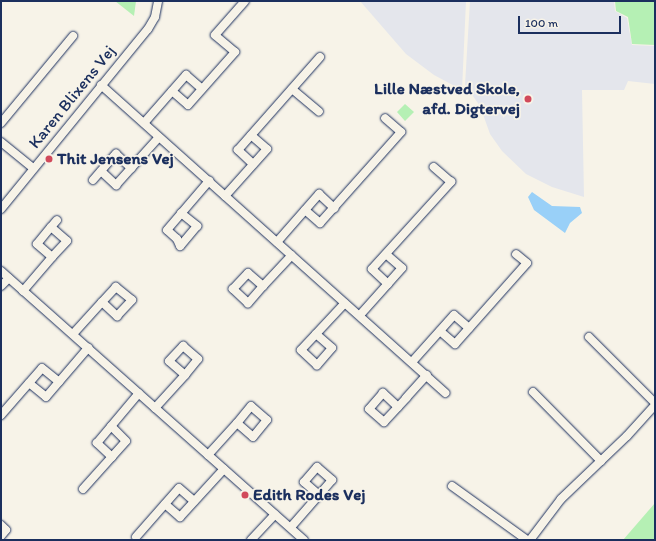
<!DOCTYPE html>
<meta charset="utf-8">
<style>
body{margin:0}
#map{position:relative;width:656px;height:541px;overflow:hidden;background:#f7f3e8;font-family:Itim,sans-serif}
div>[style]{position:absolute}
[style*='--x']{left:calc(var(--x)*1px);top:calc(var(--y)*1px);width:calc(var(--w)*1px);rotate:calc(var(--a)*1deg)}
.built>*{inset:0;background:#e4e6ec}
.green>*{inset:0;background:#b5f0b4}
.water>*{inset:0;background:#99d0f8}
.roads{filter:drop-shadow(0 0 1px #1b2f5e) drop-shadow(0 0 1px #1b2f5e)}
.street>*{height:8px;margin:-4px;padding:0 4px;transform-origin:4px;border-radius:4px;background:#f7f3e8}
.dots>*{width:11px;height:11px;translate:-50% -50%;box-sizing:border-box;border:2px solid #f7f3e8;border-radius:50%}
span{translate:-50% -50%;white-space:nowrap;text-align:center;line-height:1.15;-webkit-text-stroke:3.5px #f7f3e8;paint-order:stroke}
.poi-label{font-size:17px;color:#1b2f5e;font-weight:700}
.right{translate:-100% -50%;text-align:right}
.left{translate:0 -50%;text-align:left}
.street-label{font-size:17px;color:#1b2f5e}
.frame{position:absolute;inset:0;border:2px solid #1b2f5e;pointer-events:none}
.scale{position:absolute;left:518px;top:16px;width:103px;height:18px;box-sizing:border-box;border:2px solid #1b2f5e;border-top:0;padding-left:5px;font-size:12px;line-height:14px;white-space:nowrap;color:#1b2f5e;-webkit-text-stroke:3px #f7f3e8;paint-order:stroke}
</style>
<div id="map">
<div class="built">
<div style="clip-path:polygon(360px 1px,466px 1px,462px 90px,434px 75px,406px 54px)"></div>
<div style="clip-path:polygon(470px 1px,614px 1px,615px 11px,627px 18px,632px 45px,655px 46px,655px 84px,628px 81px,624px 90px,582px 90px,584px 197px,552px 187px,526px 174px,502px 151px,490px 134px,480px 106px,465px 85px)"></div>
</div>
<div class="green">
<div style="clip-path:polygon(115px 1px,136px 1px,134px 16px)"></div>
<div style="clip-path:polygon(615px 1px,655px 1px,655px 45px,632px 44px,628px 17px,616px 11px)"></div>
<div style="clip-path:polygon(405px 104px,414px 112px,405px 121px,397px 112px)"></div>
<div style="clip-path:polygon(655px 503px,655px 540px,623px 540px)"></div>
</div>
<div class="water">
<div style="clip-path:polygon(532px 192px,552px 206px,580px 207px,582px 213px,570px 223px,565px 233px,534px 210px,528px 197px)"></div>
</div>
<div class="roads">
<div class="street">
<div style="--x:101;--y:85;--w:462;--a:41.8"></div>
<div style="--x:292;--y:89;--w:35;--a:40"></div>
<div style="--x:172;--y:91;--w:21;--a:41"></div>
<div style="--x:188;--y:105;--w:71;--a:-48.4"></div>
<div style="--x:235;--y:52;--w:26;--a:-140"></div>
<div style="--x:215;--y:35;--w:45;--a:-48.6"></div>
<div style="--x:1;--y:123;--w:113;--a:-50.4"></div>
<div style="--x:144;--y:123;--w:64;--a:-48.8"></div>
<div style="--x:186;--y:75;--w:21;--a:41"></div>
<div style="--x:1;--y:142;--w:41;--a:39.1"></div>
<div style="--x:253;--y:164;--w:21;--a:-137"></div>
<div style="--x:238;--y:150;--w:124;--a:-48.6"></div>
<div style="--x:101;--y:171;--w:21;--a:43"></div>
<div style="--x:116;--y:185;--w:64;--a:-48.1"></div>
<div style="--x:93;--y:180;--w:35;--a:-49"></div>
<div style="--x:116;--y:154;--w:21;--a:43"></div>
<div style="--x:225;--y:196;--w:63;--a:-48.2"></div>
<div style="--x:267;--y:149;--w:21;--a:-139"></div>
<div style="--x:1;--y:209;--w:232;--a:-50.8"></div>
<div style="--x:148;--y:29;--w:14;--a:-60"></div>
<div style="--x:155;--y:17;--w:16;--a:-79"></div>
<div style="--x:305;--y:210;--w:20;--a:41"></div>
<div style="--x:320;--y:223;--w:122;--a:-48.3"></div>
<div style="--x:401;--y:132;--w:21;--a:-139"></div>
<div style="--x:181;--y:213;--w:21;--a:39"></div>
<div style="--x:197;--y:226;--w:26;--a:130"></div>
<div style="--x:180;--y:246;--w:8;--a:-113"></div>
<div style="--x:177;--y:239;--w:13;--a:-138"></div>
<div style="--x:167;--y:230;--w:65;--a:-49.4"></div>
<div style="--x:51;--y:227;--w:9;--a:-49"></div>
<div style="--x:277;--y:242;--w:64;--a:-48.8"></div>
<div style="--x:319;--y:194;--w:21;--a:43"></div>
<div style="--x:1;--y:271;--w:405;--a:41.6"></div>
<div style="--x:388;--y:284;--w:22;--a:-137"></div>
<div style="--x:372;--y:269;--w:118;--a:-47.8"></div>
<div style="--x:451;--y:182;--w:23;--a:-139"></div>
<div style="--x:1;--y:286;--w:11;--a:-45"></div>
<div style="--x:263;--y:286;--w:23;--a:131"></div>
<div style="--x:248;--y:303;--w:21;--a:-137"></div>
<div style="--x:233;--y:289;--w:22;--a:-47"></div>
<div style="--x:248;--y:273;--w:20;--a:41"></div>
<div style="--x:263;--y:286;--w:42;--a:-46.9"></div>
<div style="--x:23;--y:291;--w:45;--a:-49.5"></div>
<div style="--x:52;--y:257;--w:20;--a:-139"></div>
<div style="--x:37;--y:244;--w:22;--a:-51"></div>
<div style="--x:51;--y:227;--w:21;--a:41"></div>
<div style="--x:67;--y:241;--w:22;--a:133"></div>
<div style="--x:360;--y:315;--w:63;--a:-48.2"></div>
<div style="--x:402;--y:268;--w:21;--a:-139"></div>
<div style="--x:440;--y:331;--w:20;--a:41"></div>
<div style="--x:455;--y:344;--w:108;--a:-48.4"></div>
<div style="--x:527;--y:263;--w:14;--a:-141"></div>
<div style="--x:73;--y:334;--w:43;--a:-47.8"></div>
<div style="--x:102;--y:302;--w:21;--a:43"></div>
<div style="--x:117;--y:316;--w:22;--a:-47"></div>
<div style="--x:132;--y:300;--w:21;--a:-141"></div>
<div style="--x:116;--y:287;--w:21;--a:133"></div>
<div style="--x:316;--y:334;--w:21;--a:41"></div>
<div style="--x:332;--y:348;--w:23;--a:131"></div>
<div style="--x:317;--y:365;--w:22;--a:-137"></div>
<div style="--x:301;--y:350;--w:22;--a:-47"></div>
<div style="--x:316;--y:334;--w:42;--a:-46.9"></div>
<div style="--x:589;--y:337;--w:93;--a:45"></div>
<div style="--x:412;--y:362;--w:63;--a:-48.2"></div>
<div style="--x:454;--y:315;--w:20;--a:41"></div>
<div style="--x:29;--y:383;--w:22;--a:39"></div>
<div style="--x:46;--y:397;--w:65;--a:-49.4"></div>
<div style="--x:533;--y:392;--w:97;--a:45.4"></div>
<div style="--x:398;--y:407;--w:21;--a:-137"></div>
<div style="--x:383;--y:393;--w:21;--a:131"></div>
<div style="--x:369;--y:409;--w:20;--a:41"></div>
<div style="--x:384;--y:422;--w:33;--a:-47"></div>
<div style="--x:406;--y:398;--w:31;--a:-48"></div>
<div style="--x:155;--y:408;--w:45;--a:-47.7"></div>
<div style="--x:185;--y:375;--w:21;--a:-139"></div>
<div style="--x:169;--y:361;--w:21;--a:-47"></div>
<div style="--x:183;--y:346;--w:20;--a:41"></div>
<div style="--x:198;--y:359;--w:21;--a:129"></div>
<div style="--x:1;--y:415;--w:62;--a:-48.9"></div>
<div style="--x:42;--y:368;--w:22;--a:39"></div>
<div style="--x:208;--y:455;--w:43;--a:-47.8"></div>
<div style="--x:237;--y:423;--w:21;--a:41"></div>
<div style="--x:253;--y:437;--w:22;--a:-51"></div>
<div style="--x:267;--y:420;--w:21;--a:-139"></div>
<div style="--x:251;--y:406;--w:22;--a:129"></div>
<div style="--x:112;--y:457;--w:21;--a:-137"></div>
<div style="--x:97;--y:443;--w:65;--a:-50"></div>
<div style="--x:452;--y:486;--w:92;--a:35.8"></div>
<div style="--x:83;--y:489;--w:64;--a:-48.1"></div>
<div style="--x:126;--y:441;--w:21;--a:-135"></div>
<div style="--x:165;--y:504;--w:20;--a:41"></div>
<div style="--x:180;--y:517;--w:65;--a:-47.5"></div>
<div style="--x:1;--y:525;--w:7;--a:45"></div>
<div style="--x:6;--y:530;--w:8;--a:130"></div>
<div style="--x:291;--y:527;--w:43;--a:-48.8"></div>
<div style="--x:319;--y:495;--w:20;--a:-139"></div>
<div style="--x:304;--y:482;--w:20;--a:-49"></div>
<div style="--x:317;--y:467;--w:20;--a:41"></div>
<div style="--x:332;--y:480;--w:20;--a:131"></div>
<div style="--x:136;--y:537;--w:65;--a:-48.7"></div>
<div style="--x:179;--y:488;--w:20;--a:41"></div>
<div style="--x:251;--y:540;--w:35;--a:-47"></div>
<div style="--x:530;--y:540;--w:51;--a:-52.9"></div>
<div style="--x:561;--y:499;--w:91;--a:-43.7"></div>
<div style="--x:627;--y:436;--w:42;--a:-47.9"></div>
</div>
</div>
<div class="dots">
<div style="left:528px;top:99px;background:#d1495b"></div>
<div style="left:49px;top:159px;background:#d1495b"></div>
<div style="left:245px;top:495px;background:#d1495b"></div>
</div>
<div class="poi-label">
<span class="right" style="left:520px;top:99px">Lille Næstved Skole,<br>afd. Digtervej</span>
<span class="left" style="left:57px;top:159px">Thit Jensens Vej</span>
<span class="left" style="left:253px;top:495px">Edith Rodes Vej</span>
</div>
<div class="street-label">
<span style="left:72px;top:97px;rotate:-51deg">Karen Blixens Vej</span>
</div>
<div class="frame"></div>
<div class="scale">100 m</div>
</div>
